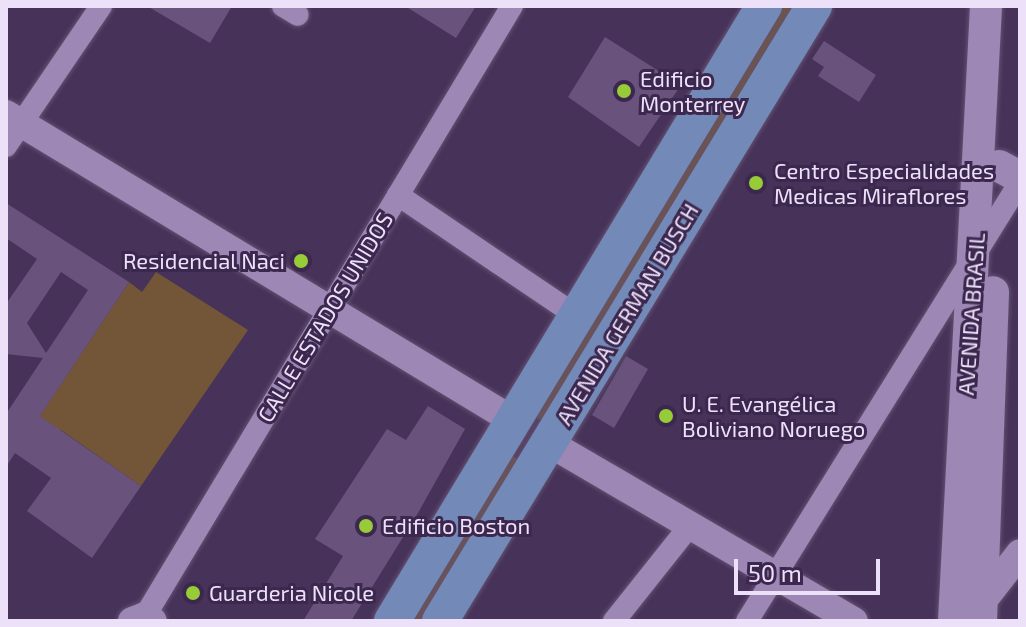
<!DOCTYPE html>
<meta charset="utf-8">
<style>
body{margin:0}
#map{position:relative;width:1026px;height:627px;overflow:hidden;background:#473259;font-family:"Exo 2",sans-serif}
div>[style]{position:absolute}
[style*='--x']{left:calc(var(--x)*1px);top:calc(var(--y)*1px);width:calc(var(--w)*1px);rotate:calc(var(--a)*1deg)}
.green>*{inset:0;background:#735637}
.building>*{inset:0;background:#69537d}
.roads{filter:drop-shadow(0 0 2px #635172) drop-shadow(0 0 2px #635172)}
.minor>*{height:22px;margin:-11px;padding:0 11px;transform-origin:11px;border-radius:11px;background:#9d87b4}
.tertiary>*{height:28px;margin:-14px;padding:0 14px;transform-origin:14px;border-radius:14px;background:#9d87b4}
.secondary>*{height:32px;margin:-16px;padding:0 16px;transform-origin:16px;border-radius:16px;background:#9d87b4}
.primary>*{height:36px;margin:-18px;padding:0 18px;transform-origin:18px;border-radius:18px;background:#7389b8}
.dots>*{width:22px;height:22px;translate:-50% -50%;box-sizing:border-box;border:4px solid #3c284e;border-radius:50%}
span{translate:-50% -50%;white-space:nowrap;text-align:center;line-height:1.15;-webkit-text-stroke:6px #3c284e;paint-order:stroke}
.poi-label{font-size:22px;color:#ede1f9}
.left{translate:0 -50%;text-align:left}
.right{translate:-100% -50%;text-align:right}
.street-label{font-size:22px;color:#ede1f9}
.frame{position:absolute;inset:0;border:8px solid #ede1f9;pointer-events:none}
.scale{position:absolute;left:734px;top:559px;width:146px;height:36px;box-sizing:border-box;border:4px solid #ede1f9;border-top:0;padding-left:10px;font-size:24px;line-height:28px;white-space:nowrap;color:#ede1f9;-webkit-text-stroke:6px #3c284e;paint-order:stroke}
</style>
<div id="map">
<div class="green">
<div style="clip-path:polygon(777px 6px,801px 6px,544px 421px,538px 419px,534px 414px)"></div>
<div style="clip-path:polygon(156px 272px,248px 330px,141px 486px,61px 430px,35px 466px,15px 453px,129px 282px,142px 292px)"></div>
<div style="clip-path:polygon(510px 454px,520px 461px,427px 621px,404px 621px)"></div>
</div>
<div class="building">
<div style="clip-path:polygon(147px 6px,232px 6px,210px 43px)"></div>
<div style="clip-path:polygon(405px 6px,476px 6px,456px 38px)"></div>
<div style="clip-path:polygon(605px 37px,681px 85px,639px 147px,568px 97px)"></div>
<div style="clip-path:polygon(824px 41px,876px 75px,859px 102px,818px 76px,824px 67px,812px 59px)"></div>
<div style="clip-path:polygon(evenodd,6px 203px,129px 282px,40px 416px,141px 486px,92px 558px,27px 511px,51px 478px,15px 453px,6px 467px,6px 414px,43px 358px,6px 354px,6px 304px,37px 259px,6px 238px,6px 203px,61px 272px,88px 290px,46px 353px,27px 323px,61px 272px)"></div>
<div style="clip-path:polygon(626px 356px,648px 369px,614px 428px,592px 415px)"></div>
<div style="clip-path:polygon(428px 406px,465px 429px,418px 513px,351px 621px,303px 621px,343px 556px,315px 539px,387px 429px,406px 440px)"></div>
</div>
<div class="roads">
<div class="minor">
<div style="--x:283;--y:6;--w:17;--a:31"></div>
<div style="--x:6;--y:146;--w:169;--a:-55.8"></div>
<div style="--x:398;--y:195;--w:214;--a:34.1"></div>
<div style="--x:145;--y:616;--w:712;--a:-58.97"></div>
<div style="--x:614;--y:621;--w:119;--a:-51.5"></div>
<div style="--x:747;--y:621;--w:517;--a:-58.12"></div>
</div>
<div class="tertiary">
<div style="--x:6;--y:114;--w:594;--a:31.15"></div>
<div style="--x:549;--y:443;--w:353;--a:30.3"></div>
<div style="--x:975;--y:611;--w:73;--a:-52.2"></div>
<div style="--x:132;--y:621;--w:14;--a:-21"></div>
<div style="--x:145;--y:616;--w:9;--a:32"></div>
</div>
<div class="secondary">
<div style="--x:999;--y:166;--w:24;--a:28"></div>
<div style="--x:954;--y:621;--w:616;--a:-87.02"></div>
<div style="--x:981;--y:621;--w:329;--a:-87.9"></div>
</div>
<div class="primary">
<div style="--x:392;--y:621;--w:719;--a:-58.83"></div>
<div style="--x:440;--y:621;--w:720;--a:-58.69"></div>
</div>
</div>
<div class="dots">
<div style="left:624px;top:91px;background:#97cb38"></div>
<div style="left:756px;top:183px;background:#97cb38"></div>
<div style="left:301px;top:261px;background:#97cb38"></div>
<div style="left:666px;top:416px;background:#97cb38"></div>
<div style="left:366px;top:526px;background:#97cb38"></div>
<div style="left:193px;top:593px;background:#97cb38"></div>
</div>
<div class="poi-label">
<span class="left" style="left:640px;top:91px">Edificio<br>Monterrey</span>
<span class="left" style="left:774px;top:183px">Centro Especialidades<br>Medicas Miraflores</span>
<span class="right" style="left:285px;top:261px">Residencial Naci</span>
<span class="left" style="left:682px;top:416px">U. E. Evangélica<br>Boliviano Noruego</span>
<span class="left" style="left:382px;top:526px">Edificio Boston</span>
<span class="left" style="left:209px;top:593px">Guarderia Nicole</span>
</div>
<div class="street-label">
<span style="left:627px;top:314px;rotate:-59deg">AVENIDA GERMAN BUSCH</span>
<span style="left:971px;top:314px;rotate:-86deg">AVENIDA BRASIL</span>
<span style="left:325px;top:317px;rotate:-59deg">CALLE ESTADOS UNIDOS</span>
</div>
<div class="frame"></div>
<div class="scale">50 m</div>
</div>
